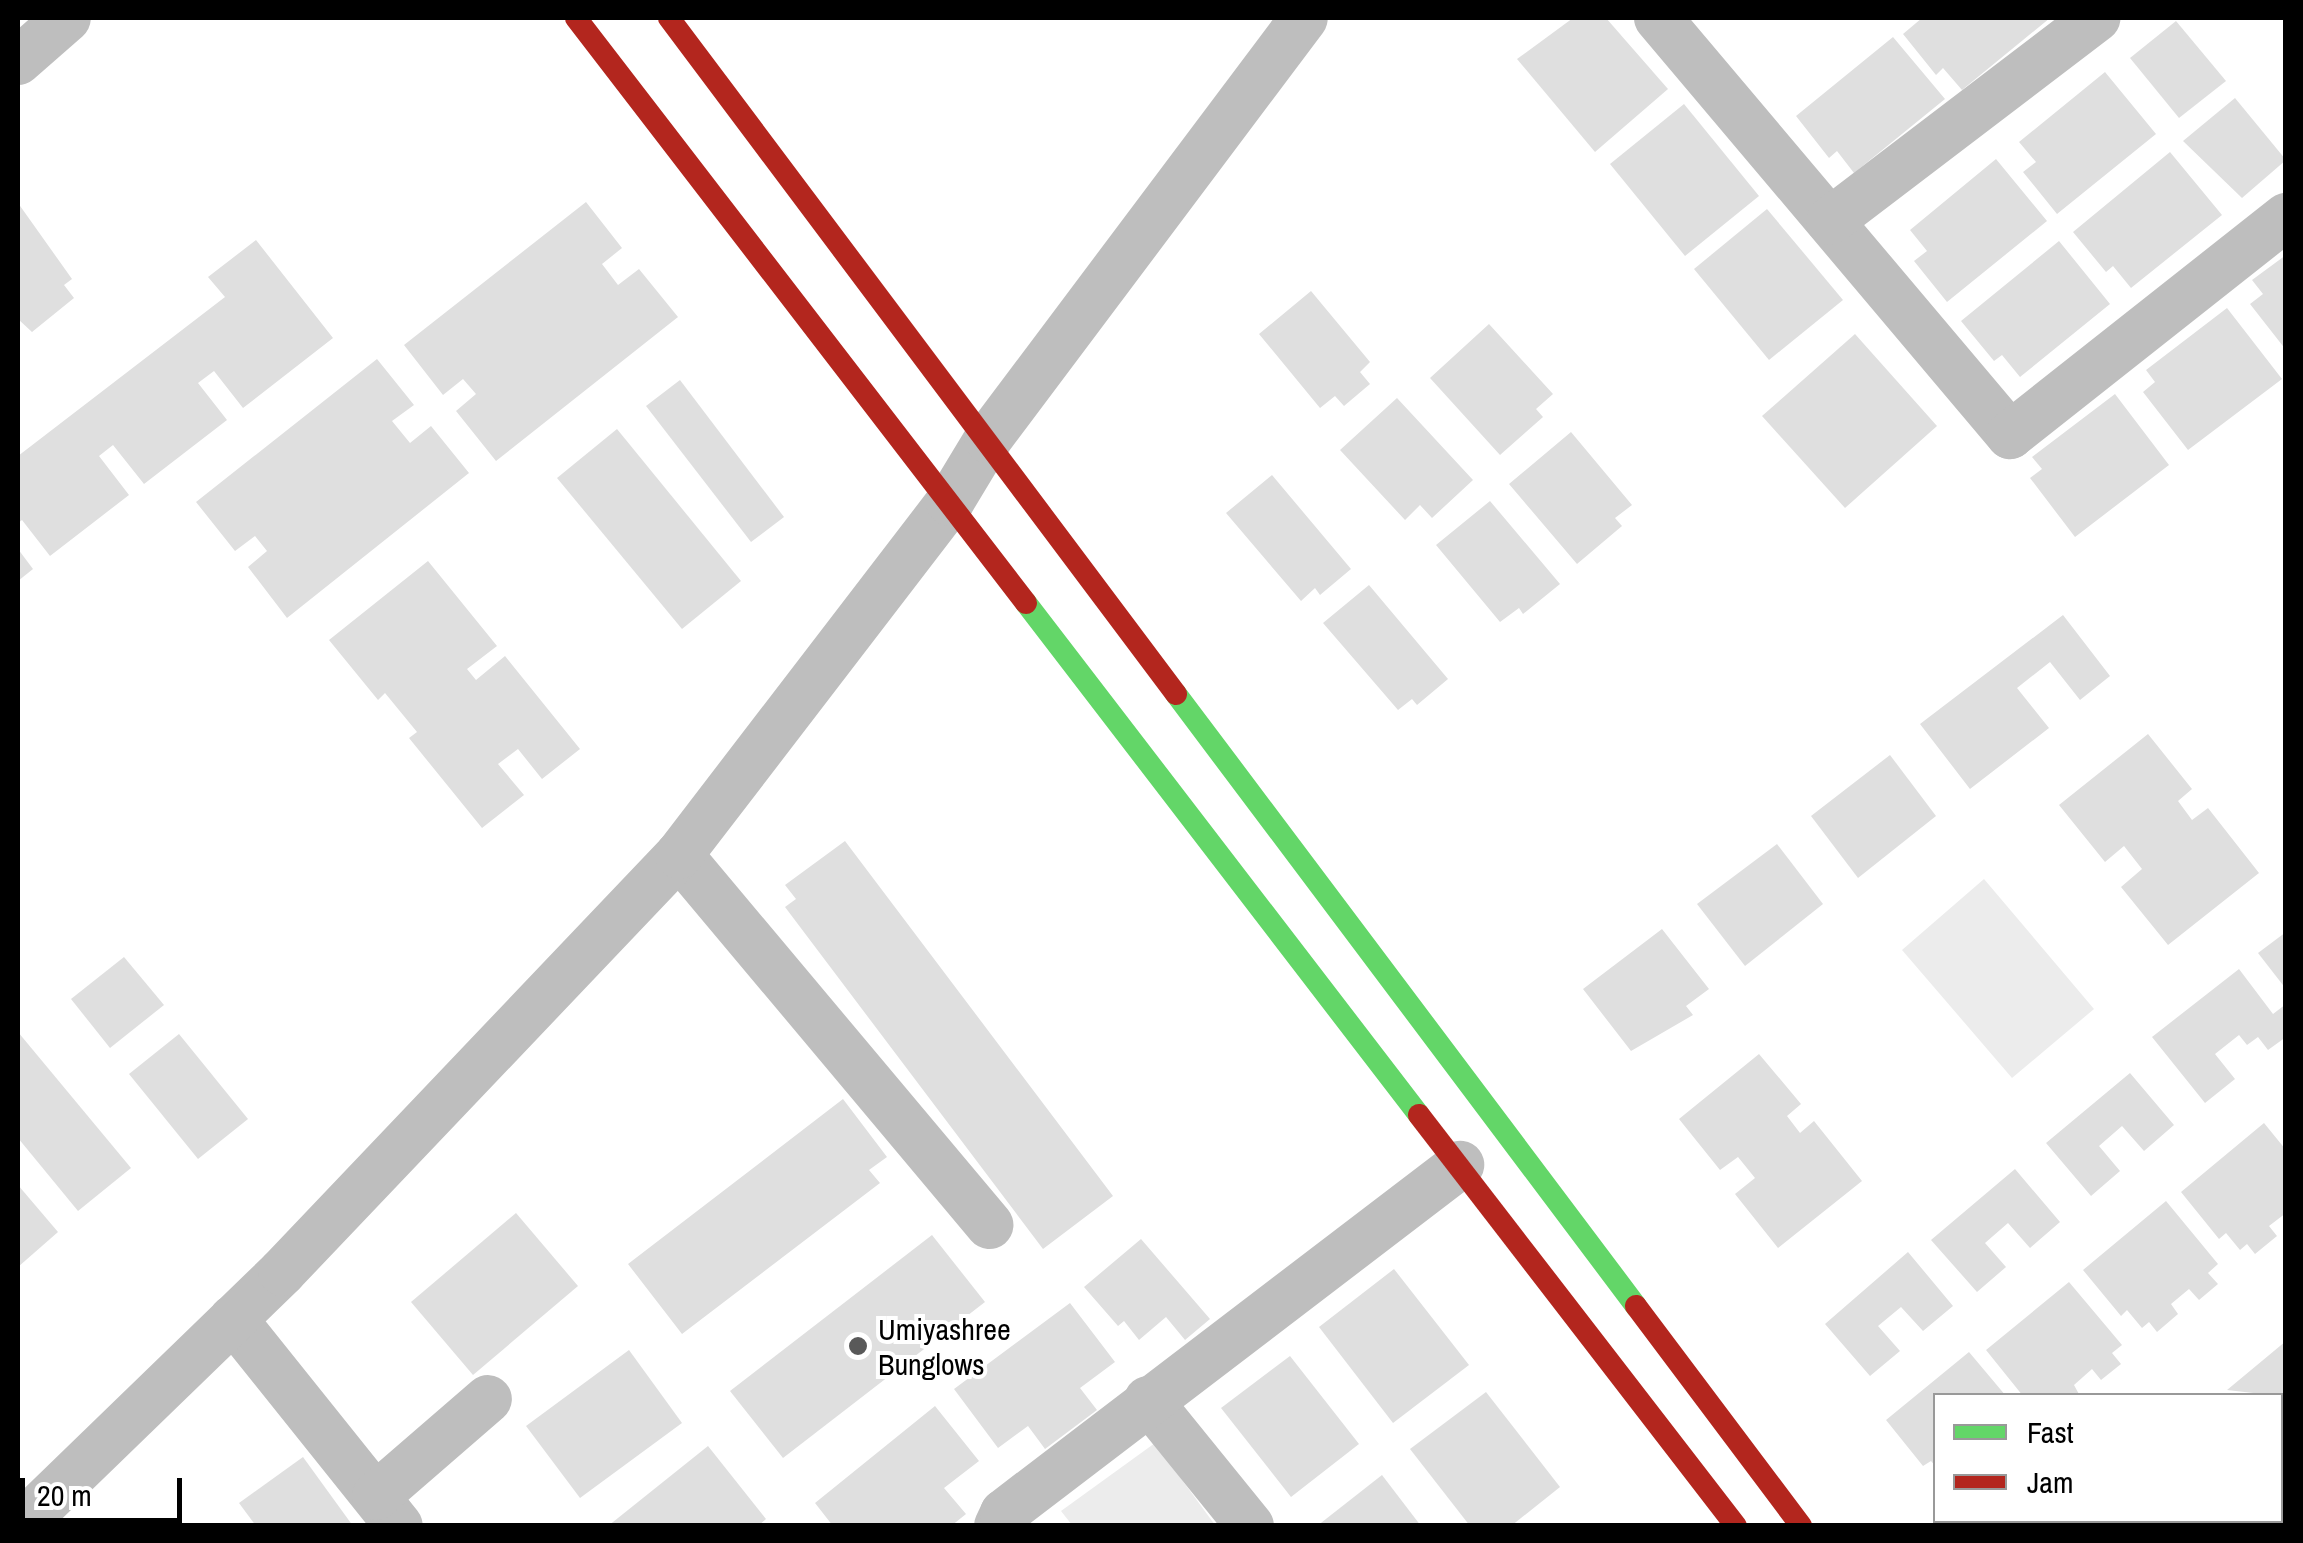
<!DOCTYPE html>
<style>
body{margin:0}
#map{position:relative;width:2303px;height:1543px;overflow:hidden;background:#fff;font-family:"Archivo Narrow",sans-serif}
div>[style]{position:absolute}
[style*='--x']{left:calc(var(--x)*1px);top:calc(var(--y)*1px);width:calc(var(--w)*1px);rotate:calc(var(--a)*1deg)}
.green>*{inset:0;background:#ececec}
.building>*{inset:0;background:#dfdfdf}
.street>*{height:48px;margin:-24px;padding:0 24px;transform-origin:24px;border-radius:24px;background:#bebebe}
.fast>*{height:22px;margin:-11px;padding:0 11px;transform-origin:11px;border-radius:11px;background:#63d668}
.jam>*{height:22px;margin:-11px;padding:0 11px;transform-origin:11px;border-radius:11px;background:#b3261e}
.dots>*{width:28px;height:28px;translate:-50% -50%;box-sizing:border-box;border:5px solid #fff;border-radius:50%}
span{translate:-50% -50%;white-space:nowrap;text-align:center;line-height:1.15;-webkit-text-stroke:8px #fff;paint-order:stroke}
.poi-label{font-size:30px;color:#000}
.left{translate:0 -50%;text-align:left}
.frame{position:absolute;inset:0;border:20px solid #000;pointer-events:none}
.legend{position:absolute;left:1933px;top:1393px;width:350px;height:130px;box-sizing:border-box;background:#fff;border:2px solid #999;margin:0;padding:12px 18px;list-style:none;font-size:30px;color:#000}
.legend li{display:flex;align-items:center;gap:20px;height:50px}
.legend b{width:50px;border:2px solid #999}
.scale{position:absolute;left:20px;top:1478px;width:162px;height:45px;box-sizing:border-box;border:5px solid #000;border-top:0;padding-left:12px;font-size:30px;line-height:35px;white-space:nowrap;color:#000;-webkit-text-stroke:8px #fff;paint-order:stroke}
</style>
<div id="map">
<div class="green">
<div style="clip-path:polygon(1984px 879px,2094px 1009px,2012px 1078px,1902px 950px)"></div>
<div style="clip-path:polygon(1155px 1443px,1215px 1525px,1072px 1525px,1061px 1511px)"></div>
</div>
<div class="building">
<div style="clip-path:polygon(1573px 18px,1606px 18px,1668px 89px,1595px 152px,1517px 59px)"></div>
<div style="clip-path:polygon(1922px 18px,2050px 18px,1962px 90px,1943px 68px,1936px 75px,1903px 34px)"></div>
<div style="clip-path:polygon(2176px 21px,2226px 81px,2179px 118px,2130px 58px)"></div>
<div style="clip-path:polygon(1893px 37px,1945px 99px,1854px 173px,1837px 151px,1829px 158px,1796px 116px)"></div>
<div style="clip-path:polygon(2105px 72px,2156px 134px,2057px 214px,2023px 172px,2036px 162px,2019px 142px)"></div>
<div style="clip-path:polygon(2235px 98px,2286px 160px,2242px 198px,2183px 141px)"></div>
<div style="clip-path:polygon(1684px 104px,1759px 196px,1685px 256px,1610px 164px)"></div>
<div style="clip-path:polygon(2170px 152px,2222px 215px,2131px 288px,2113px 266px,2106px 272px,2073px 232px)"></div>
<div style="clip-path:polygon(1996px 159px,2047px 221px,1947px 302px,1914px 261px,1927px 251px,1910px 230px)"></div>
<div style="clip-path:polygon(586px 202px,622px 248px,602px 264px,618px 285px,639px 269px,678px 317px,496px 461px,456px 411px,476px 394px,463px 379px,443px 395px,404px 345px)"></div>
<div style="clip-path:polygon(18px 203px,72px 279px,64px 285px,74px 298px,32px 332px,18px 319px)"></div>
<div style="clip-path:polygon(1767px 209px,1843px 300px,1769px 360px,1694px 269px)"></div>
<div style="clip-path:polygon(256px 240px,333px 338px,243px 408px,214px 371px,198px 383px,227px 420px,144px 484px,113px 445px,99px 456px,129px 495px,50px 556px,22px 520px,18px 523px,18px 456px,225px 297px,208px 277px)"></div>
<div style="clip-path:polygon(2059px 241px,2110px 304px,2020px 377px,2002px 355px,1994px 361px,1961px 321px)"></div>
<div style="clip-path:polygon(2286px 255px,2286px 350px,2250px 304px,2263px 294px,2252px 280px)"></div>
<div style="clip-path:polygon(1311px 291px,1370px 362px,1360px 372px,1370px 384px,1344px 406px,1335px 396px,1320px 408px,1259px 334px)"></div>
<div style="clip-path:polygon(2227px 308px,2282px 379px,2188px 450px,2143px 392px,2155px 382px,2146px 370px)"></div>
<div style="clip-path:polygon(1489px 324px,1553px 394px,1536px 409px,1543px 417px,1500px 455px,1430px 378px)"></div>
<div style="clip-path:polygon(1855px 334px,1937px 426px,1845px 508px,1762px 416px)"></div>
<div style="clip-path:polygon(377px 359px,414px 405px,392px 421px,410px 443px,431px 426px,469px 473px,287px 618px,248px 567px,267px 551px,255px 536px,235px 551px,196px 502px)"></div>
<div style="clip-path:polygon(680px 380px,784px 517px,751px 542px,646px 406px)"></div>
<div style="clip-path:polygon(2115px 394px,2169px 465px,2075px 537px,2030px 478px,2042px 469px,2032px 457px)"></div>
<div style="clip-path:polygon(1397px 398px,1473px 480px,1432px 518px,1420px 505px,1405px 520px,1340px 450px)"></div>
<div style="clip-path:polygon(617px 429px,741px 581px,682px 629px,557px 478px)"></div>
<div style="clip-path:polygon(1571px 432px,1632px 505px,1615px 518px,1622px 526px,1577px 564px,1509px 484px)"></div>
<div style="clip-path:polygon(1272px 475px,1351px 569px,1320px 595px,1315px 588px,1301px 601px,1226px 513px)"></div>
<div style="clip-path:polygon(1490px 501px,1560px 584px,1523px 614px,1519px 608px,1500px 622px,1436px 545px)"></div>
<div style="clip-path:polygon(18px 549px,33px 569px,18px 581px)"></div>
<div style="clip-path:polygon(428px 561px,497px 646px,467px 669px,476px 680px,505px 656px,580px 749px,542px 779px,518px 749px,498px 764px,524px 795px,482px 828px,409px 738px,417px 732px,385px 693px,378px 700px,329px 640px)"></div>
<div style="clip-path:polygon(1369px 585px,1448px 679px,1417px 705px,1412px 699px,1398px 710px,1323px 623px)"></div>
<div style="clip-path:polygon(2063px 615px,2110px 676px,2080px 700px,2050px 662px,2017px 688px,2049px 728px,1970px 789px,1920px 724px)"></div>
<div style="clip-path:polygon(2148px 734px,2192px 789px,2178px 801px,2192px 820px,2208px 808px,2259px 873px,2168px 945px,2121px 887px,2142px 869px,2124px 846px,2105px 862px,2059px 805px)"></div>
<div style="clip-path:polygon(1890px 755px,1936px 816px,1858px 878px,1811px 816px)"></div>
<div style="clip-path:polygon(845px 841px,1113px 1196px,1043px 1249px,785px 907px,796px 899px,785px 885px)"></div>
<div style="clip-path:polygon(1777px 844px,1823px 904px,1745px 966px,1697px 904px)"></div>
<div style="clip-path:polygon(1662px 929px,1709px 989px,1686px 1006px,1693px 1015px,1631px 1051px,1583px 989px)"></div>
<div style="clip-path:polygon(2286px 932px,2286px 989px,2258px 953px)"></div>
<div style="clip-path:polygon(124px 957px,164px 1005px,110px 1048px,71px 999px)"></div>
<div style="clip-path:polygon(2239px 969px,2273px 1014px,2286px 1004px,2286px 1037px,2268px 1050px,2258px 1037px,2247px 1045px,2239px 1035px,2215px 1054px,2235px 1079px,2205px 1103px,2152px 1037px)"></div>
<div style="clip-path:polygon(18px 1032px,131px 1168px,78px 1211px,18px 1138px)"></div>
<div style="clip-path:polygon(179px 1034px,248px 1119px,198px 1159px,129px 1074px)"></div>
<div style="clip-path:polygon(1759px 1054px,1801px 1104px,1787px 1116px,1800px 1133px,1814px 1121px,1862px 1181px,1778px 1248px,1735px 1194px,1755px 1178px,1738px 1157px,1720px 1170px,1679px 1119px)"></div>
<div style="clip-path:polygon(2130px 1073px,2174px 1125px,2144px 1151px,2122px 1126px,2099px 1146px,2120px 1171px,2091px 1196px,2046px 1143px)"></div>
<div style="clip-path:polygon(843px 1099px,887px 1157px,869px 1170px,880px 1183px,682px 1334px,628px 1264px)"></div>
<div style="clip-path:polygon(2264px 1123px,2286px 1150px,2286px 1213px,2269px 1226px,2277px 1236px,2255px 1254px,2247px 1244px,2240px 1250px,2226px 1233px,2219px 1239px,2181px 1192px)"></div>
<div style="clip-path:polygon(2015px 1169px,2060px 1222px,2030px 1248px,2008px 1223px,1985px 1243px,2006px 1267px,1977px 1292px,1931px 1240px)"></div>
<div style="clip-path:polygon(18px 1185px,58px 1232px,18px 1267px)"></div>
<div style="clip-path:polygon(2166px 1201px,2218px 1264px,2208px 1273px,2218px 1284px,2199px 1300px,2189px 1289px,2171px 1304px,2178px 1314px,2157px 1332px,2149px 1322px,2142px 1328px,2127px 1310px,2121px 1316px,2083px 1270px)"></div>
<div style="clip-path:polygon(516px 1213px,578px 1286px,473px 1375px,411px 1302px)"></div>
<div style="clip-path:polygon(932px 1235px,985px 1302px,783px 1458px,730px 1391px)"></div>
<div style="clip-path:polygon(1141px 1239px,1210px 1319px,1185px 1340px,1166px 1317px,1139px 1340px,1124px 1321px,1118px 1326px,1084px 1287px)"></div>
<div style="clip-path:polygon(1908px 1252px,1953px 1306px,1923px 1331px,1901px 1307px,1878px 1326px,1900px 1351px,1870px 1376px,1825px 1324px)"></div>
<div style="clip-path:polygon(1394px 1269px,1469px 1365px,1393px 1423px,1319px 1327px)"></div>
<div style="clip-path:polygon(2069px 1282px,2122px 1345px,2112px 1353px,2121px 1364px,2101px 1380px,2092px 1369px,2074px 1385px,2080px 1396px,2023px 1396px,1986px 1350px)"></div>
<div style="clip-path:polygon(1070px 1303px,1115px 1362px,1080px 1388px,1097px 1410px,1045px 1449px,1028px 1426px,998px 1448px,954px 1389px)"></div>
<div style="clip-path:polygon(2286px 1341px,2286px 1454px,2284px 1455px,2280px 1396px,2227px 1390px)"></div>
<div style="clip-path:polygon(629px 1350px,682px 1423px,580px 1498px,526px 1426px)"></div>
<div style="clip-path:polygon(1969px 1352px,2006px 1396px,1936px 1396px,1936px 1467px,1931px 1461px,1923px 1466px,1886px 1420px)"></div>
<div style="clip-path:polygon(1290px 1356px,1359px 1444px,1291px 1497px,1221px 1408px)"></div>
<div style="clip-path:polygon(1486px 1392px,1560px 1487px,1511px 1526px,1470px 1526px,1410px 1449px)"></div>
<div style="clip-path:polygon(935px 1406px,979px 1461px,944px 1488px,966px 1514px,951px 1526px,833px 1526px,815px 1503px)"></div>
<div style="clip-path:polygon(708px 1446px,766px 1519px,758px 1526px,608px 1526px)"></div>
<div style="clip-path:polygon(303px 1457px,353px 1526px,256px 1526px,239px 1503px)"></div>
<div style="clip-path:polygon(1382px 1475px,1421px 1526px,1317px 1526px)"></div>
<div style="clip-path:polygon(2035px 1520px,2072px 1520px,2076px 1526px,2028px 1526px)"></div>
<div style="clip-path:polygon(2105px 1520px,2218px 1520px,2211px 1526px)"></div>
</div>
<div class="street">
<div style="--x:1658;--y:18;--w:546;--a:49.83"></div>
<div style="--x:2010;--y:435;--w:352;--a:-38.3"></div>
<div style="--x:18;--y:61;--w:65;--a:-41.3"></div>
<div style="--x:1830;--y:221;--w:335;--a:-37.3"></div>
<div style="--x:679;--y:855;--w:483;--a:50"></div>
<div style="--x:233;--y:1319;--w:265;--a:51.3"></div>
<div style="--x:1148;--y:1400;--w:162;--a:51"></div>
<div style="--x:376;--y:1496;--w:148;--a:-40.9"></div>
<div style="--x:20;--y:1526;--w:365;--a:-44.1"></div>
<div style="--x:282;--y:1272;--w:576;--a:-46.41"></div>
<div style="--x:679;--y:855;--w:445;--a:-52.5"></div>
<div style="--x:950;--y:502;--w:74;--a:-58.9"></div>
<div style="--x:988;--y:439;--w:526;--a:-53.11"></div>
<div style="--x:998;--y:1526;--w:14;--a:-65"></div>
<div style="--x:1004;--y:1513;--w:574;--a:-37.35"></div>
</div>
<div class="fast">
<div style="--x:1026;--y:603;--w:645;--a:52.49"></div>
<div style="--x:1176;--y:694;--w:766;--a:53.07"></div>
</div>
<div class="jam">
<div style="--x:576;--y:18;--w:738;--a:52.43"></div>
<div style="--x:669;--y:18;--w:845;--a:53.13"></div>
<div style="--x:1419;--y:1115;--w:519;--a:52.36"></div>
<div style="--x:1636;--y:1306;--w:275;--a:53.1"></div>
</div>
<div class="dots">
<div style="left:858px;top:1346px;background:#595959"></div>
</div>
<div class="poi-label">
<span class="left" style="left:878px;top:1346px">Umiyashree<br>Bunglows</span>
</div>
<div class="frame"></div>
<ul class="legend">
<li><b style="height:12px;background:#63d668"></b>Fast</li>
<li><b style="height:12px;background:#b3261e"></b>Jam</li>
</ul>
<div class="scale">20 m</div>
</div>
